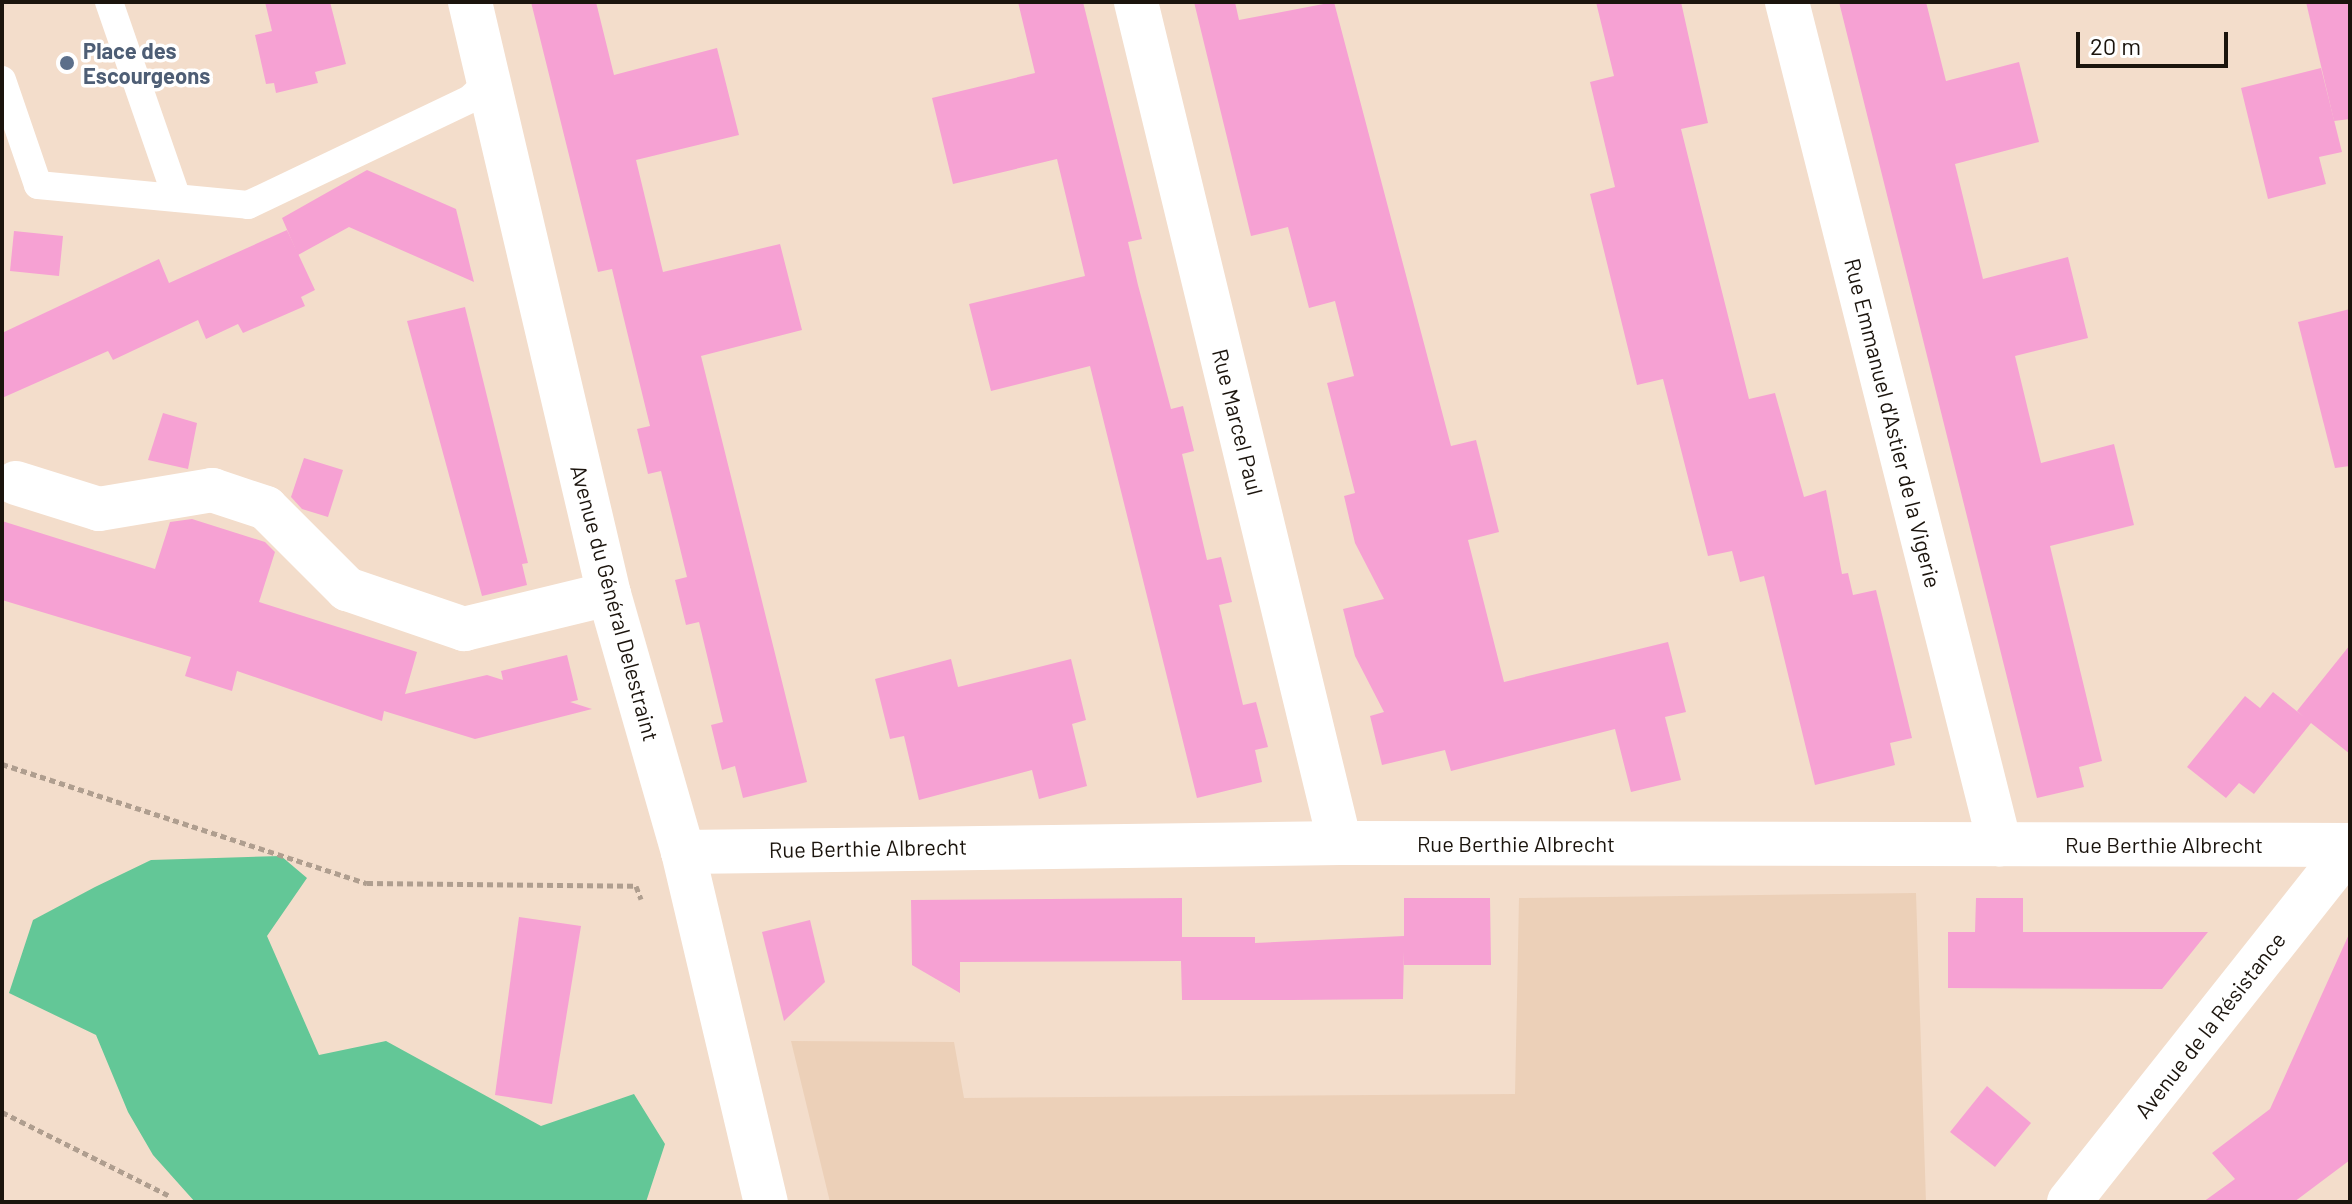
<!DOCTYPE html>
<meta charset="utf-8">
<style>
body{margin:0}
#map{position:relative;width:2352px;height:1204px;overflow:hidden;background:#f3ddcb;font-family:Barlow,sans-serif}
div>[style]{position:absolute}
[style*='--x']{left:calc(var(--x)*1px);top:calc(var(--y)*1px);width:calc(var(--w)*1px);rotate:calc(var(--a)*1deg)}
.built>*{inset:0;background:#ecd0b8}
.forest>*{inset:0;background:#63c797}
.building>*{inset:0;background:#f6a1d3}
.path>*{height:5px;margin-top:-2.5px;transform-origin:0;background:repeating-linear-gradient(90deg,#af9e8f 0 6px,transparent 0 10px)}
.service>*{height:28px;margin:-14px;padding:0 14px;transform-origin:14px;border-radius:14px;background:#fff}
.minor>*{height:44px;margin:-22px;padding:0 22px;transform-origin:22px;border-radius:22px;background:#fff}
.dots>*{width:22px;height:22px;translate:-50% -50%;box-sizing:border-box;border:4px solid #fff;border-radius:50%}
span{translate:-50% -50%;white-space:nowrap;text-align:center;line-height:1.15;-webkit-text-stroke:7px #fff;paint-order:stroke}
.service-label{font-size:22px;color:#4e5e75;font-weight:700}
.left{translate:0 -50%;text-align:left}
.street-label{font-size:22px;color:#1b140d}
.frame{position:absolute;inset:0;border:4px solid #1b140d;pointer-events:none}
.scale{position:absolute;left:2076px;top:32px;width:152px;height:36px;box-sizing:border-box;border:4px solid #1b140d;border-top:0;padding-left:10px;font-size:24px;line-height:28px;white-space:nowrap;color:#1b140d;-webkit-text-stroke:6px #fff;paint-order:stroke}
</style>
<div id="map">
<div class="built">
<div style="clip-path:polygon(1916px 893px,1926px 1202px,830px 1202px,791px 1041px,954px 1042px,964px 1098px,1515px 1094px,1519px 898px)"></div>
</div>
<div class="forest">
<div style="clip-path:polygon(281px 856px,307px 878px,267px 936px,319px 1055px,386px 1041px,541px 1126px,634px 1094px,665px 1144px,646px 1202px,195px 1202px,153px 1155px,128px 1112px,96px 1035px,9px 993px,33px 920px,95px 887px,151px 860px)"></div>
</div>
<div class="building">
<div style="clip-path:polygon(265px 2px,330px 2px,346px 64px,315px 72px,318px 83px,276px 93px,274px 83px,266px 84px,255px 35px,272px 31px)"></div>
<div style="clip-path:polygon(531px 2px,596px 2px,614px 75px,717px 48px,739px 135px,636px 160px,663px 272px,780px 244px,802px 330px,701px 356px,807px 782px,743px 798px,735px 766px,722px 770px,711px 725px,723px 722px,699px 622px,686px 625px,675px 580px,687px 577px,661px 471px,648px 474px,637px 429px,650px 426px,622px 311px,612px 269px,598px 272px)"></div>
<div style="clip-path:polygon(1018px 2px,1083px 2px,1142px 239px,1128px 242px,1138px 285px,1171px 409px,1183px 406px,1194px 451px,1182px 454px,1207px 560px,1221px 557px,1232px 602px,1219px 605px,1243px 705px,1256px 702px,1268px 747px,1255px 750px,1262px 782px,1197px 798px,1090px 366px,991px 391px,969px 304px,1085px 276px,1057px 159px,953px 184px,932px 98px,1035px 73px)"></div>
<div style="clip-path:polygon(1194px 2px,1235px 2px,1239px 20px,1334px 2px,1451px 446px,1476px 440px,1499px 532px,1468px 540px,1504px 682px,1668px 642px,1686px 712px,1665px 717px,1681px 780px,1631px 792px,1615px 729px,1451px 771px,1445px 750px,1382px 765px,1370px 716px,1384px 712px,1355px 656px,1343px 609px,1384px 599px,1355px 543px,1344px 496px,1355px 493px,1327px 383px,1354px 376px,1335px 301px,1309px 308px,1288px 227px,1251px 236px)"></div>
<div style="clip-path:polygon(1596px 2px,1681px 2px,1708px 123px,1681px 129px,1749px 399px,1775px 393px,1804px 497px,1826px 490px,1842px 574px,1848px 573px,1853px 595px,1876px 590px,1912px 738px,1890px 743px,1895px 765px,1815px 785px,1764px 576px,1740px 582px,1732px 551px,1708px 556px,1663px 379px,1637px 385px,1590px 194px,1615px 187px,1590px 82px,1614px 76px)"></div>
<div style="clip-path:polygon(1839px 2px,1926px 2px,1946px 81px,2019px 62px,2039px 142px,1955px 164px,1983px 279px,2068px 257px,2088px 338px,2015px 356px,2028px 410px,2041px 463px,2114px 444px,2134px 525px,2050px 546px,2102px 761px,2079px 767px,2084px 787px,2037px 798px)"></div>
<div style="clip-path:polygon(2306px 2px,2350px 2px,2350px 119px,2334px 121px)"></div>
<div style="clip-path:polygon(2321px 68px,2342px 152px,2319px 157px,2326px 184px,2268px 199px,2241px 88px)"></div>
<div style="clip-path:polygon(367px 170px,456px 209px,474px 282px,349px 227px,298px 255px,282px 218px)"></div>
<div style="clip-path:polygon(287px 230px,315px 290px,301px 297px,305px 306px,243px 333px,238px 324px,206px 339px,198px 320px,113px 360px,108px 351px,2px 398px,2px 333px,159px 259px,169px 283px)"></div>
<div style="clip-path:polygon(14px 231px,63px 236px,59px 276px,10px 271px)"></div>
<div style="clip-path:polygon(465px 307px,528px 563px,522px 564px,527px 585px,482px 596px,407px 321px)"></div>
<div style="clip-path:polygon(2350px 309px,2350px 466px,2335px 468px,2298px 322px)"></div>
<div style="clip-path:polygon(163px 413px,197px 423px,188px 469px,148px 460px)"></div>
<div style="clip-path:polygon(304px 458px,343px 470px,328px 517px,302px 509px,291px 497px)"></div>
<div style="clip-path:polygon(192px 519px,265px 542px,275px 552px,259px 602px,417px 652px,405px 694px,487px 675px,503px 680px,501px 671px,567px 655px,578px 700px,570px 702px,592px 709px,475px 739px,384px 711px,382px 721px,237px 671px,232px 691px,185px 676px,191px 657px,2px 600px,2px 521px,155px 569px,170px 522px)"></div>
<div style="clip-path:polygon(2350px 645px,2350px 754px,2311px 723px,2254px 794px,2239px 783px,2226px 798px,2187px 767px,2245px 696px,2260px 708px,2273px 692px,2304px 717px,2297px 711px)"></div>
<div style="clip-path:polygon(951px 659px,958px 687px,1071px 659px,1086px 720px,1072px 724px,1087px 786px,1039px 799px,1032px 770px,919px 800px,904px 736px,890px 739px,875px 679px)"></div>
<div style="clip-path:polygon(1182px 898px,1182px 937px,1255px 937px,1255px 943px,1404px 936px,1404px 898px,1490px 898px,1491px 965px,1404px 965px,1404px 951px,1403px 999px,1292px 1000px,1182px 1000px,1181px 961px,960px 962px,960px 993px,912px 965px,911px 900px)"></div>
<div style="clip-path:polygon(1976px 898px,2023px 898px,2023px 932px,2208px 932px,2162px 989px,1948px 988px,1948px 932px,1975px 932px)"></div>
<div style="clip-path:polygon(519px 917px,581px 926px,552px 1104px,495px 1095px)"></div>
<div style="clip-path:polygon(810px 920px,825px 982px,784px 1021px,762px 932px)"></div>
<div style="clip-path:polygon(2350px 932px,2350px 1160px,2294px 1202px,2203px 1202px,2235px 1179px,2212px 1153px,2270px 1109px)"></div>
<div style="clip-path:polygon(1987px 1086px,2031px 1123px,1995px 1167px,1950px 1132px)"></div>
</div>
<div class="path">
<div style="--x:2;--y:764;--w:384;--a:18.1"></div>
<div style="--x:367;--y:883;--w:269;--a:0.6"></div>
<div style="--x:636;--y:886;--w:14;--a:69"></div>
<div style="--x:2;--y:1112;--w:186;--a:26.6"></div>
</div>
<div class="service">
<div style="--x:109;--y:2;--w:207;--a:70.9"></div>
<div style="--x:2;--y:80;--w:111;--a:71.1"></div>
<div style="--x:38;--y:185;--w:211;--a:5.4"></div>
<div style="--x:248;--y:205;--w:246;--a:-25.5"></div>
<div style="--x:470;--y:99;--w:26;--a:-43"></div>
</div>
<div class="minor">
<div style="--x:470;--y:2;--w:608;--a:76.79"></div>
<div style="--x:609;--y:594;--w:268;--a:74"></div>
<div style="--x:683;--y:852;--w:360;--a:76.7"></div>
<div style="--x:1136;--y:2;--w:865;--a:76.37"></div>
<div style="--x:1787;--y:2;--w:869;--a:75.82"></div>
<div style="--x:16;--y:483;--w:87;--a:17.4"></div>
<div style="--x:99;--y:509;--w:115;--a:-9.5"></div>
<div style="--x:212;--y:490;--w:57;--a:18.4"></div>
<div style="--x:266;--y:508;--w:115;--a:45"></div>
<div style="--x:347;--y:589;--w:124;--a:18.9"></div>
<div style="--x:464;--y:629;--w:149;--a:-13.6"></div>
<div style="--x:683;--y:852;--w:657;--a:-0.78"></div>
<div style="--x:1340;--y:843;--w:1010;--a:0.11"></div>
<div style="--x:2069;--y:1202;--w:452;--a:-51.6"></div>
</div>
<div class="dots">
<div style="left:67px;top:63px;background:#5c6f8a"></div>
</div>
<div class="service-label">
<span class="left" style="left:83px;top:63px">Place des<br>Escourgeons</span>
</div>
<div class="street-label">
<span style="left:1238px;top:422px;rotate:76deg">Rue Marcel Paul</span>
<span style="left:1893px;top:423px;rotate:76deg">Rue Emmanuel d'Astier de la Vigerie</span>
<span style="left:615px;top:603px;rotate:75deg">Avenue du Général Delestraint</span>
<span style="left:1516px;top:844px">Rue Berthie Albrecht</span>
<span style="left:2164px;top:845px">Rue Berthie Albrecht</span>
<span style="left:868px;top:848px;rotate:-1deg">Rue Berthie Albrecht</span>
<span style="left:2210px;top:1025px;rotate:-52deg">Avenue de la Résistance</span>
</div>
<div class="frame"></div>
<div class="scale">20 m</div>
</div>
